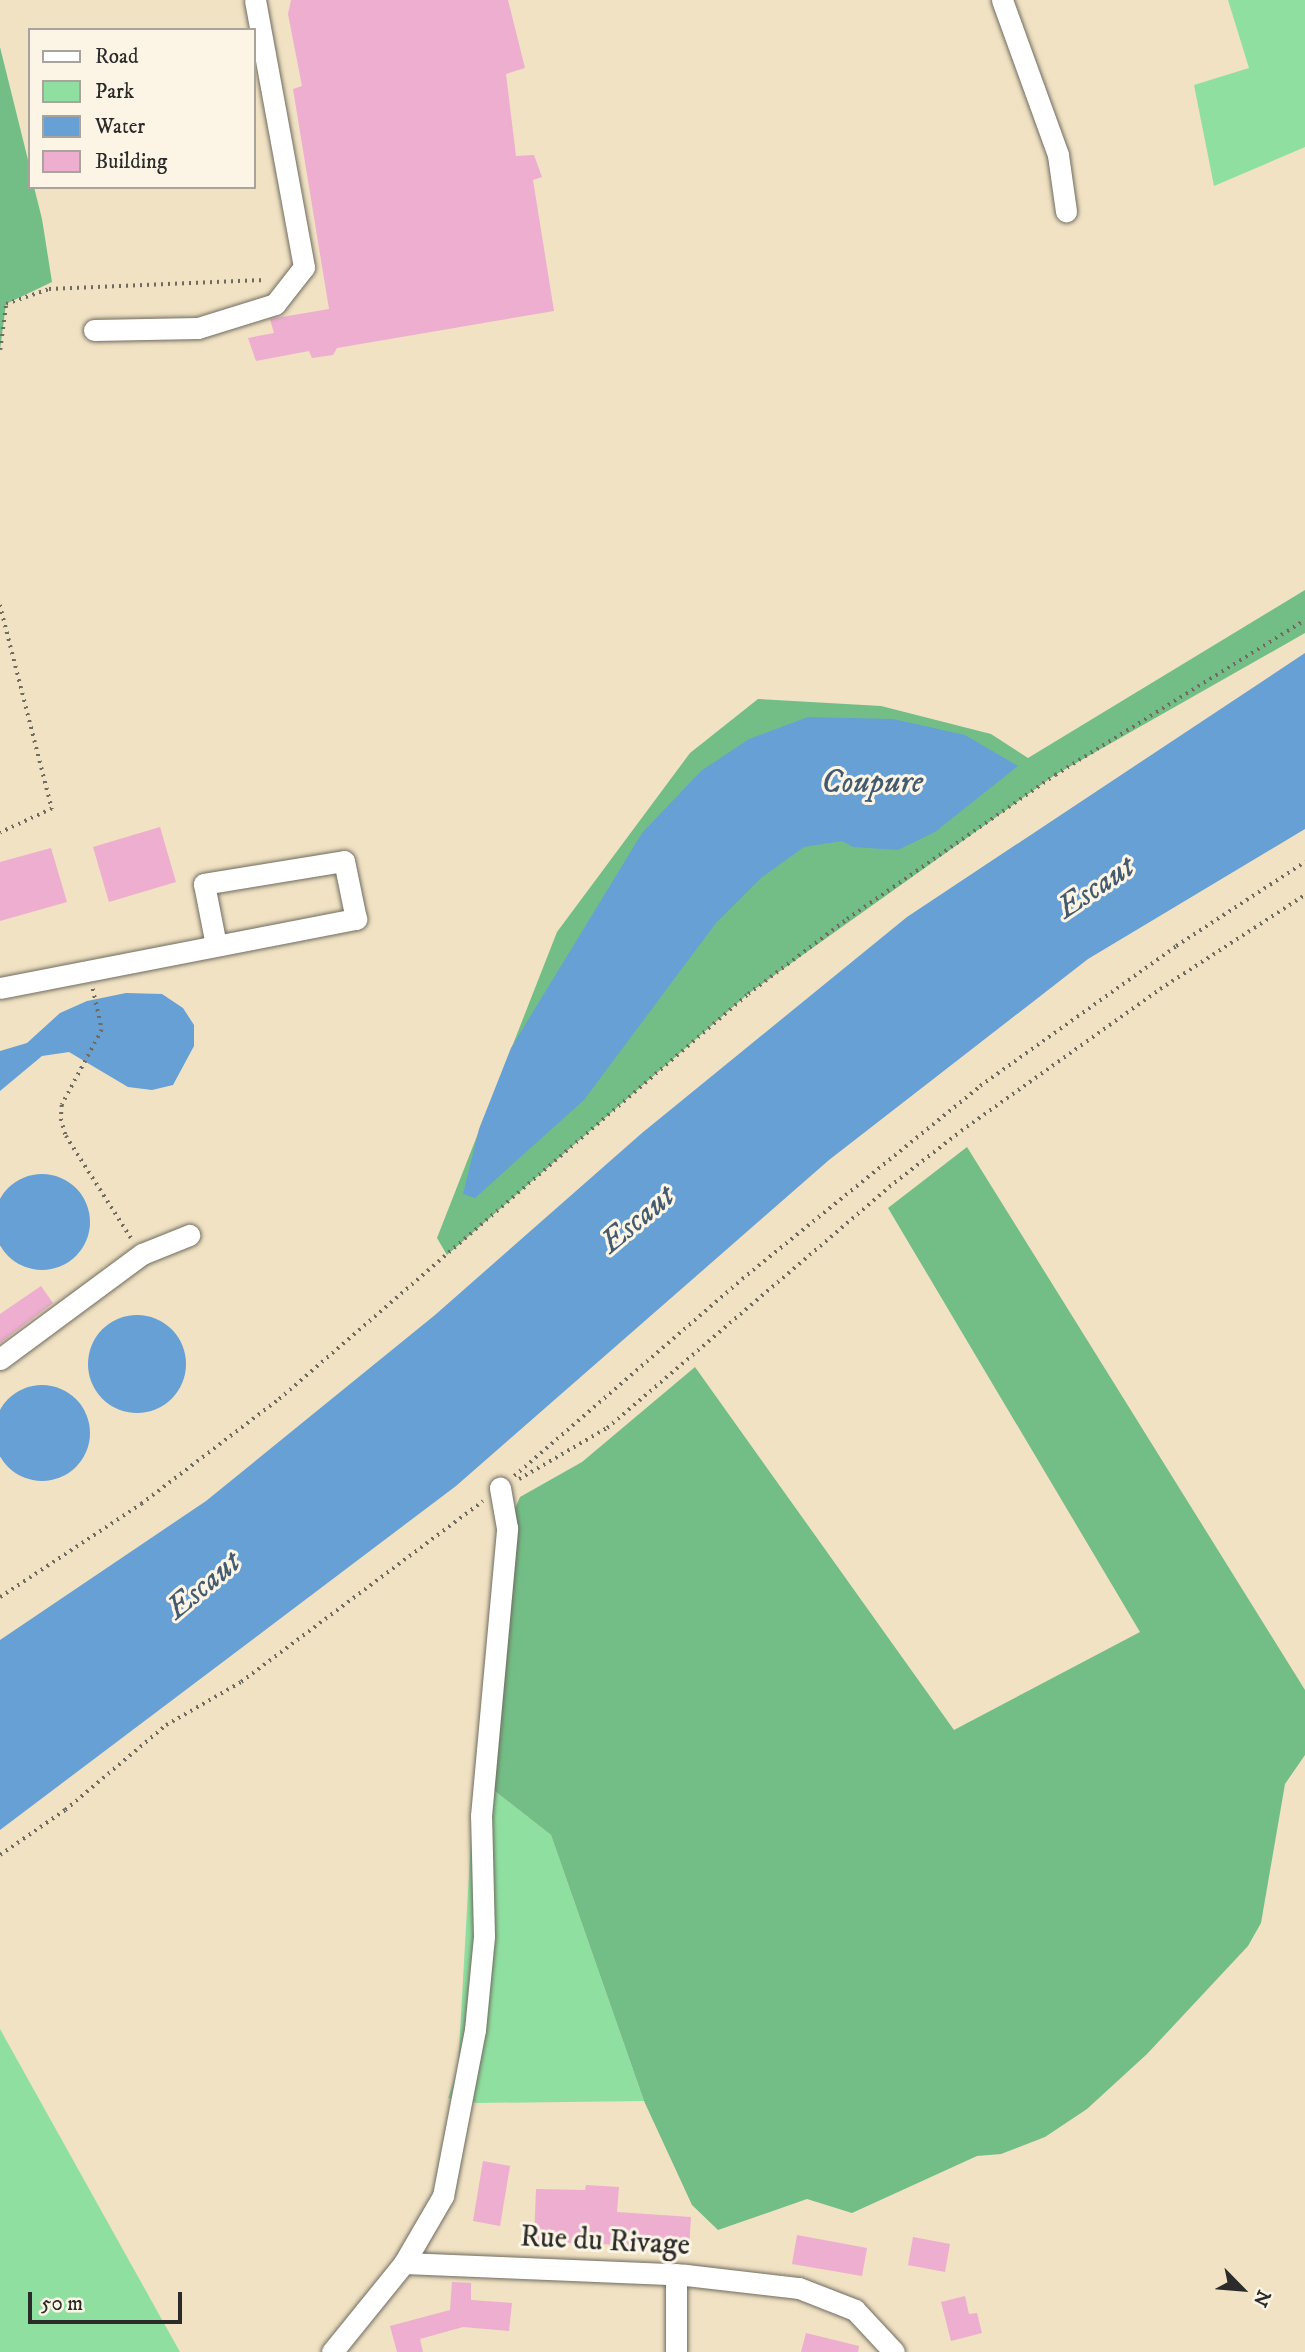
<!DOCTYPE html>
<style>
body{margin:0}
#map{position:relative;width:1305px;height:2352px;overflow:hidden;background:#f0e2c3;font-family:"IM FELL DW Pica",serif}
div>[style]{position:absolute}
[style*='--x']{left:calc(var(--x)*1px);top:calc(var(--y)*1px);width:calc(var(--w)*1px);rotate:calc(var(--a)*1deg)}
.green>*{inset:0;background:#8fe0a0}
.forest>*{inset:0;background:#73be86}
.water>*{inset:0;background:#67a0d5}
.round{border-radius:50%}
.building>*{inset:0;background:#edaecf}
.path>*{height:3.5px;margin-top:-1.75px;transform-origin:0;background:repeating-linear-gradient(90deg,#706b60 0 2px,transparent 0 7px)}
.roads{filter:drop-shadow(0 0 2px #706b60) drop-shadow(0 0 2px #706b60)}
.minor>*{height:21px;margin:-10.5px;padding:0 10.5px;transform-origin:10.5px;border-radius:10.5px;background:#fff}
span{translate:-50% -50%;white-space:nowrap;text-align:center;line-height:1.15;-webkit-text-stroke:6px #fcf5e5;paint-order:stroke}
.street-label{font-size:30px;color:#2b2b2b}
.water-label{font-size:32px;color:#435a6f;font-style:italic}
.legend{position:absolute;left:28px;top:28px;width:228px;height:161px;box-sizing:border-box;background:#fcf5e5;border:2px solid #a8a49b;margin:0;padding:9px 12px;list-style:none;font-size:21px;color:#2b2b2b}
.legend li{display:flex;align-items:center;gap:14px;height:35px}
.legend b{width:35px;border:2px solid #a8a49b}
.north{position:absolute;left:1207px;top:2254px;width:70px;height:70px;-webkit-text-stroke:5px #fcf5e5;paint-order:stroke;rotate:115deg;font-size:19px;font-weight:700;line-height:28px;text-align:center;color:#2b2b2b}
.north::after{content:'';display:block;margin:auto;width:24px;height:32px;background:#2b2b2b;clip-path:polygon(50% 0,100% 100%,50% 72%,0 100%)}
.scale{position:absolute;left:28px;top:2292px;width:154px;height:32px;box-sizing:border-box;border:4px solid #2b2b2b;border-top:0;padding-left:9px;font-size:21px;line-height:24px;white-space:nowrap;color:#2b2b2b;-webkit-text-stroke:5px #fcf5e5;paint-order:stroke}
</style>
<div id="map">
<div class="green">
<div style="clip-path:polygon(1228px 0,1305px 0,1305px 147px,1214px 186px,1194px 85px,1249px 68px)"></div>
<div style="clip-path:polygon(474px 1786px,491px 1788px,551px 1835px,644px 2101px,477px 2103px,448px 2098px,458px 2068px)"></div>
<div style="clip-path:polygon(0 2029px,180px 2352px,0 2352px)"></div>
</div>
<div class="forest">
<div style="clip-path:polygon(0 47px,30px 168px,30px 187px,34px 187px,42px 219px,52px 282px,6px 304px,0 350px)"></div>
<div style="clip-path:polygon(1305px 590px,1305px 633px,1055px 775px,748px 994px,447px 1255px,437px 1238px,557px 932px,690px 753px,758px 699px,881px 706px,991px 734px,1028px 758px)"></div>
<div style="clip-path:polygon(967px 1147px,1305px 1690px,1305px 1755px,1285px 1784px,1261px 1923px,1248px 1946px,1147px 2054px,1087px 2109px,1045px 2137px,1001px 2154px,977px 2156px,852px 2213px,807px 2199px,718px 2230px,692px 2205px,644px 2101px,551px 1835px,491px 1788px,508px 1524px,520px 1497px,582px 1462px,695px 1367px,954px 1730px,1140px 1632px,888px 1208px)"></div>
</div>
<div class="water">
<div style="clip-path:polygon(1305px 653px,1305px 829px,1088px 959px,829px 1160px,456px 1486px,0 1830px,0 1640px,206px 1501px,435px 1315px,642px 1133px,907px 917px)"></div>
<div style="clip-path:polygon(808px 717px,893px 719px,965px 735px,1018px 766px,935px 832px,898px 850px,853px 847px,842px 841px,804px 847px,761px 878px,716px 923px,584px 1100px,475px 1198px,463px 1194px,479px 1129px,511px 1048px,642px 833px,701px 771px,749px 739px)"></div>
<div style="clip-path:polygon(126px 993px,162px 994px,183px 1008px,194px 1025px,194px 1046px,173px 1085px,152px 1090px,128px 1087px,69px 1052px,42px 1056px,0 1091px,0 1051px,27px 1043px,60px 1013px,87px 1001px)"></div>
<div class="round" style="left:-6px;top:1174px;width:96px;height:96px"></div>
<div class="round" style="left:88px;top:1315px;width:98px;height:98px"></div>
<div class="round" style="left:-6px;top:1385px;width:96px;height:96px"></div>
</div>
<div class="building">
<div style="clip-path:polygon(291px 0,508px 0,525px 68px,506px 74px,516px 156px,534px 155px,542px 177px,533px 180px,554px 311px,337px 348px,333px 355px,312px 358px,309px 351px,256px 361px,248px 338px,274px 333px,270px 319px,329px 309px,293px 89px,302px 86px,288px 14px)"></div>
<div style="clip-path:polygon(160px 827px,176px 882px,109px 902px,93px 847px)"></div>
<div style="clip-path:polygon(51px 848px,67px 902px,0 921px,0 862px)"></div>
<div style="clip-path:polygon(41px 1286px,53px 1303px,0 1343px,0 1314px)"></div>
<div style="clip-path:polygon(483px 2161px,510px 2166px,500px 2226px,473px 2221px)"></div>
<div style="clip-path:polygon(586px 2185px,619px 2187px,617px 2212px,691px 2217px,689px 2247px,534px 2242px,536px 2189px,585px 2190px)"></div>
<div style="clip-path:polygon(797px 2235px,867px 2248px,862px 2276px,792px 2264px)"></div>
<div style="clip-path:polygon(913px 2237px,950px 2244px,945px 2272px,908px 2265px)"></div>
<div style="clip-path:polygon(452px 2282px,471px 2283px,471px 2300px,512px 2303px,509px 2331px,463px 2327px,420px 2339px,423px 2352px,397px 2352px,390px 2326px,450px 2310px)"></div>
<div style="clip-path:polygon(965px 2296px,969px 2314px,977px 2313px,982px 2333px,951px 2341px,941px 2302px)"></div>
<div style="clip-path:polygon(806px 2333px,859px 2346px,858px 2352px,801px 2352px)"></div>
</div>
<div class="path">
<div style="--x:0;--y:350;--w:46;--a:-82.6"></div>
<div style="--x:6;--y:304;--w:46;--a:-19.2"></div>
<div style="--x:49;--y:289;--w:217;--a:-2.4"></div>
<div style="--x:0;--y:605;--w:211;--a:75.7"></div>
<div style="--x:52;--y:809;--w:57;--a:155.2"></div>
<div style="--x:93;--y:989;--w:42;--a:77.6"></div>
<div style="--x:102;--y:1030;--w:85;--a:118.1"></div>
<div style="--x:62;--y:1105;--w:14;--a:94"></div>
<div style="--x:61;--y:1119;--w:18;--a:74"></div>
<div style="--x:66;--y:1136;--w:121;--a:57.5"></div>
<div style="--x:514;--y:1476;--w:301;--a:-40.8"></div>
<div style="--x:742;--y:1279;--w:306;--a:-39"></div>
<div style="--x:980;--y:1086;--w:241;--a:-35.5"></div>
<div style="--x:1176;--y:946;--w:154;--a:-33.1"></div>
<div style="--x:519;--y:1479;--w:102;--a:-30.1"></div>
<div style="--x:607;--y:1428;--w:371;--a:-40.5"></div>
<div style="--x:889;--y:1187;--w:91;--a:-37.9"></div>
<div style="--x:961;--y:1131;--w:244;--a:-35.5"></div>
<div style="--x:1160;--y:989;--w:173;--a:-33"></div>
<div style="--x:0;--y:1597;--w:169;--a:-33.4"></div>
<div style="--x:141;--y:1504;--w:173;--a:-37.3"></div>
<div style="--x:279;--y:1399;--w:620;--a:-40.81"></div>
<div style="--x:748;--y:994;--w:124;--a:-37.1"></div>
<div style="--x:847;--y:919;--w:253;--a:-34.7"></div>
<div style="--x:1055;--y:775;--w:294;--a:-31.8"></div>
<div style="--x:0;--y:1855;--w:79;--a:-34.7"></div>
<div style="--x:65;--y:1810;--w:132;--a:-40.1"></div>
<div style="--x:166;--y:1725;--w:86;--a:-29.8"></div>
<div style="--x:241;--y:1682;--w:302;--a:-36.8"></div>
</div>
<div class="roads">
<div class="minor">
<div style="--x:1002;--y:0;--w:165;--a:70.1"></div>
<div style="--x:1058;--y:155;--w:57;--a:81.9"></div>
<div style="--x:94;--y:330;--w:104;--a:-1.1"></div>
<div style="--x:198;--y:328;--w:81;--a:-17.3"></div>
<div style="--x:275;--y:304;--w:47;--a:-51.9"></div>
<div style="--x:304;--y:267;--w:271;--a:-100.4"></div>
<div style="--x:0;--y:988;--w:363;--a:-11"></div>
<div style="--x:356;--y:919;--w:59;--a:-101.7"></div>
<div style="--x:344;--y:861;--w:142;--a:170.7"></div>
<div style="--x:204;--y:884;--w:62;--a:78.9"></div>
<div style="--x:0;--y:1359;--w:177;--a:-36.5"></div>
<div style="--x:142;--y:1254;--w:51;--a:-22"></div>
<div style="--x:404;--y:2263;--w:78;--a:-59.8"></div>
<div style="--x:443;--y:2196;--w:169;--a:-79.1"></div>
<div style="--x:475;--y:2030;--w:94;--a:-84.5"></div>
<div style="--x:484;--y:1936;--w:120;--a:-91.4"></div>
<div style="--x:481;--y:1816;--w:289;--a:-84.8"></div>
<div style="--x:507;--y:1528;--w:41;--a:-99.9"></div>
<div style="--x:332;--y:2352;--w:114;--a:-51"></div>
<div style="--x:404;--y:2263;--w:282;--a:2.4"></div>
<div style="--x:686;--y:2275;--w:114;--a:6.6"></div>
<div style="--x:799;--y:2288;--w:60;--a:21.4"></div>
<div style="--x:855;--y:2310;--w:57;--a:47.1"></div>
<div style="--x:676;--y:2352;--w:78;--a:-90"></div>
</div>
</div>
<div class="street-label">
<span style="left:605px;top:2242px;rotate:3deg">Rue du Rivage</span>
</div>
<div class="water-label">
<span style="left:872px;top:783px">Coupure</span>
<span style="left:1096px;top:888px;rotate:-34deg">Escaut</span>
<span style="left:638px;top:1220px;rotate:-40deg">Escaut</span>
<span style="left:204px;top:1586px;rotate:-40deg">Escaut</span>
</div>
<ul class="legend">
<li><b style="height:9px;background:#fff"></b>Road</li>
<li><b style="height:19px;background:#8fe0a0"></b>Park</li>
<li><b style="height:19px;background:#67a0d5"></b>Water</li>
<li><b style="height:19px;background:#edaecf"></b>Building</li>
</ul>
<div class="north">N</div>
<div class="scale">50 m</div>
</div>
